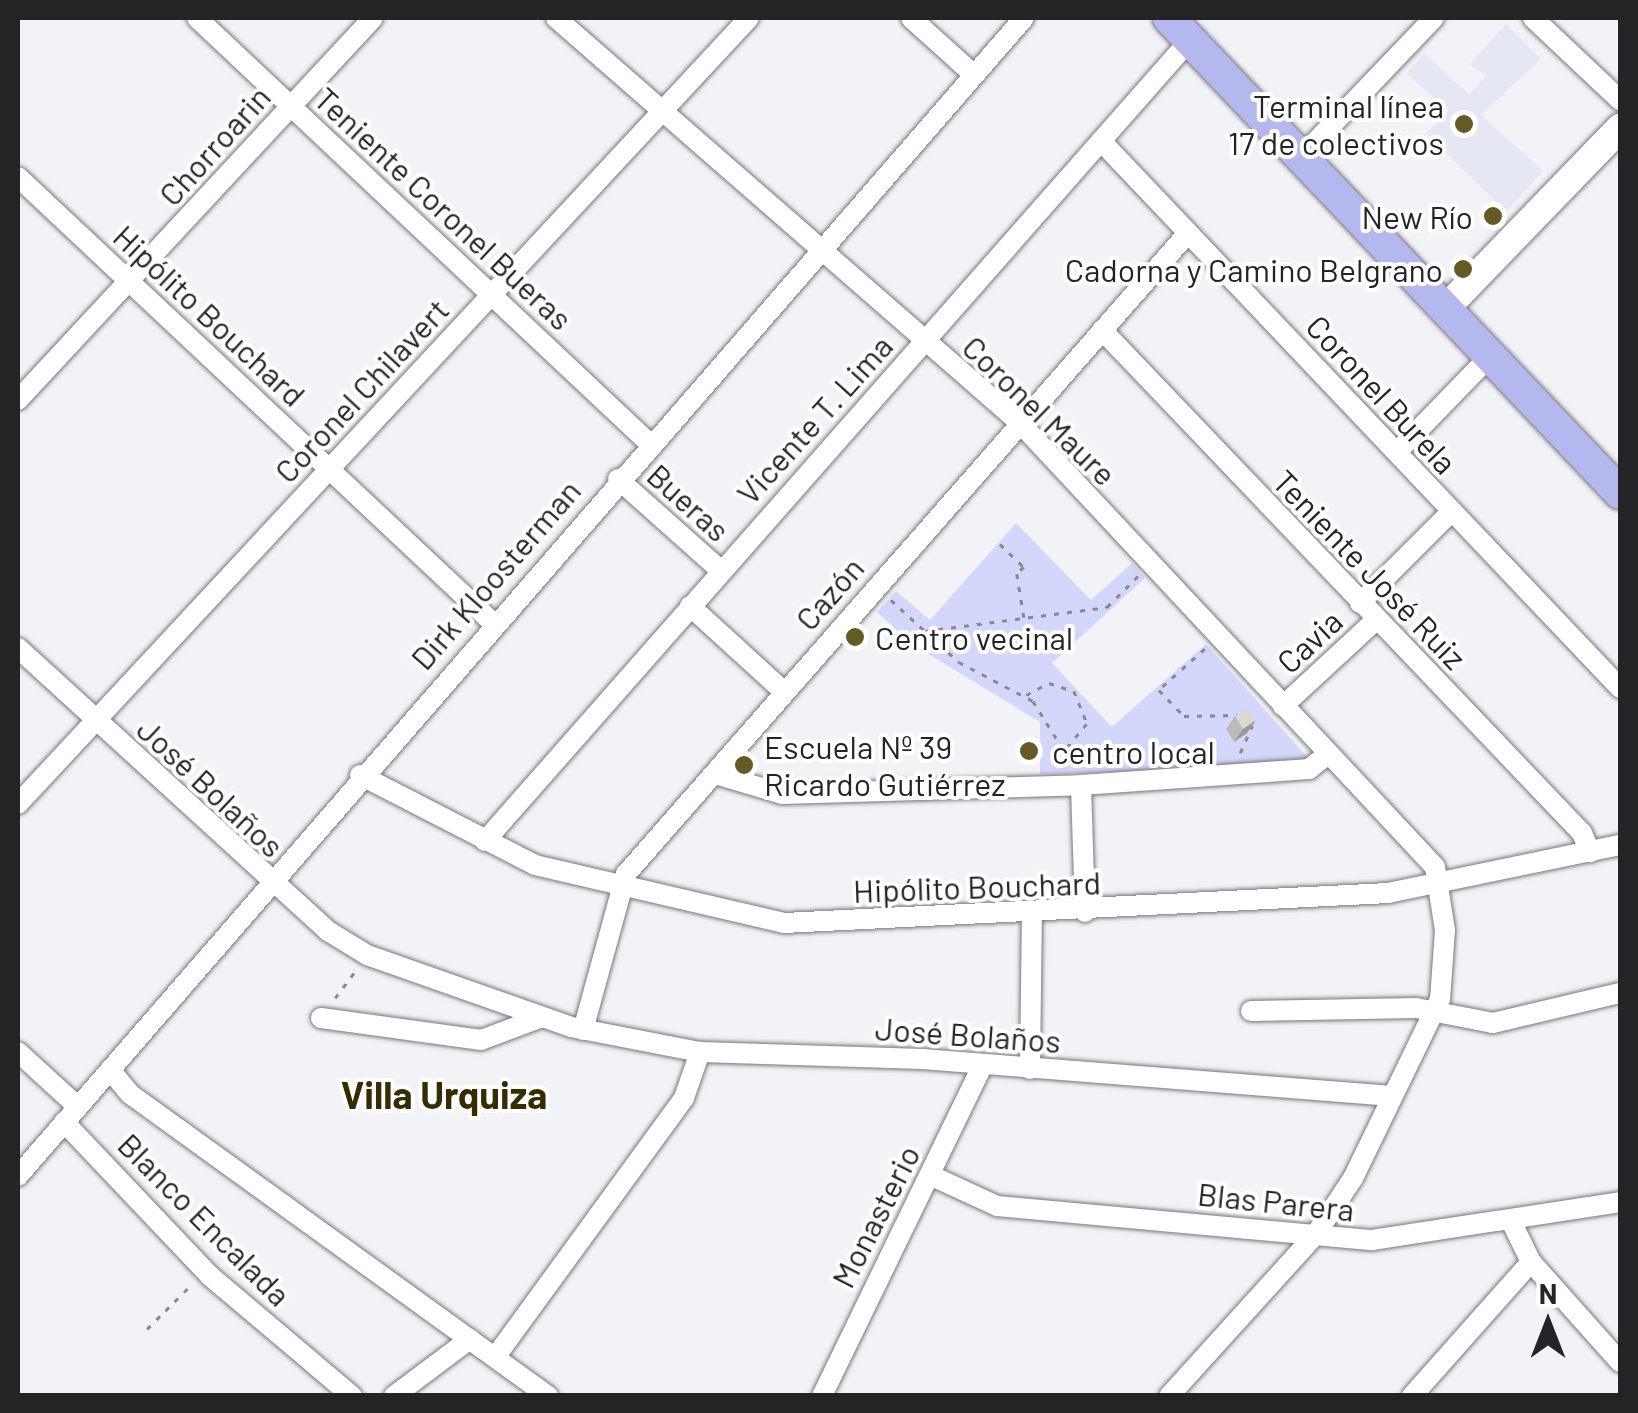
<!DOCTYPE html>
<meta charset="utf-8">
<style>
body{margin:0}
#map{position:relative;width:1638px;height:1413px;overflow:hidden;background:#f2f3f7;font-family:Barlow,sans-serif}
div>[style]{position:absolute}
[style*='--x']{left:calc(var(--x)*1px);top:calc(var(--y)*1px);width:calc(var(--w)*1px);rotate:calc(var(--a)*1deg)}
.built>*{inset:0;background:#e5e7f3}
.green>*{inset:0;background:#d2d7fb}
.path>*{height:2.5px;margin-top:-1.25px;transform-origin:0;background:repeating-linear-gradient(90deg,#88898c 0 5px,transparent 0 13px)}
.roads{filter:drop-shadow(0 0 2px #76777a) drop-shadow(0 0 2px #76777a)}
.street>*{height:20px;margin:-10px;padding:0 10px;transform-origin:10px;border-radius:10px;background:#fff}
.secondary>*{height:28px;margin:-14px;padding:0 14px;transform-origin:14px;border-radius:14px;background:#fff}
.primary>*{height:32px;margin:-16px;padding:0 16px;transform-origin:16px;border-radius:16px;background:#b4b8ee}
.wall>*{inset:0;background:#bbbbb7}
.shaded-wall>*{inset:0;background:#999895}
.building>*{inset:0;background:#dad9d5}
.dots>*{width:28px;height:28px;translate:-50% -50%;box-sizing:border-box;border:5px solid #fff;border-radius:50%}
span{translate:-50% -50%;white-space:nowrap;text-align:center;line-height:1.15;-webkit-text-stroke:8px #fff;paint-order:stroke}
.poi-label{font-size:32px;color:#242426}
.right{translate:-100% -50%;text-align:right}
.left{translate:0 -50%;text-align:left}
.street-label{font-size:32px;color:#242426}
.quarter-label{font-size:38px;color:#352d01;font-weight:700}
.frame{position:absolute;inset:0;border:20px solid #242426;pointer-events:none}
.north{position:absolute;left:1498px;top:1273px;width:100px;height:100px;-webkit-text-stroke:8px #fff;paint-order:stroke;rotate:0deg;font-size:28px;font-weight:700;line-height:40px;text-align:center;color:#242426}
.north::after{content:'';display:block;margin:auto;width:35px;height:45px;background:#242426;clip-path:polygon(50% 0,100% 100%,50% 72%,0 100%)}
</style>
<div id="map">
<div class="built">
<div style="clip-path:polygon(1506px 24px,1541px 59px,1481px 115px,1543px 171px,1506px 212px,1426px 133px,1449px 111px,1406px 73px,1425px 54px,1469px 95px,1486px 76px,1470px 64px)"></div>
</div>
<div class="green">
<div style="clip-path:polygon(1016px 523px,1091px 600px,1132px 563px,1145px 578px,1052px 663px,1112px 727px,1206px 644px,1309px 759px,1299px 768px,1040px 774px,1040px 722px,912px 644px,877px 612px,896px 591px,930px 620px)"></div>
</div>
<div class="path">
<div style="--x:1000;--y:544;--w:33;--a:44"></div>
<div style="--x:1024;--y:567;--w:10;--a:135"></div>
<div style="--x:1017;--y:574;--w:44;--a:80.8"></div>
<div style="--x:891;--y:600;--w:92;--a:42.4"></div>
<div style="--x:959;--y:662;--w:84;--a:27.8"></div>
<div style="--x:1033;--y:701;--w:75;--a:58"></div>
<div style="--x:925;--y:631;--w:184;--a:-7.5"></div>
<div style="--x:1107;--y:607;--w:44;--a:-45"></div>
<div style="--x:1205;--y:649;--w:62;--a:138.3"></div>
<div style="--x:1159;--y:690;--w:36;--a:46"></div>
<div style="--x:1184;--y:716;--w:54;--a:-1.1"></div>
<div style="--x:1026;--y:695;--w:26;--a:-28"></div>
<div style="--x:1049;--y:683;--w:26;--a:18"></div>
<div style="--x:1074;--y:691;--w:35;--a:68"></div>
<div style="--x:1087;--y:724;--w:30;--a:130"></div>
<div style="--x:1240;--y:753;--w:30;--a:-66"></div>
<div style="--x:335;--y:998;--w:36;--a:-53"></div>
<div style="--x:147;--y:1329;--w:61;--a:-45"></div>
</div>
<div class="roads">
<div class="street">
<div style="--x:197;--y:18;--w:620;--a:43.24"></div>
<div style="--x:556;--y:18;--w:614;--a:41.11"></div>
<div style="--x:1019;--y:422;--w:609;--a:46.93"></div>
<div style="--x:1435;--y:867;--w:64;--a:81"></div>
<div style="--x:1445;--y:930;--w:69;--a:94.1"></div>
<div style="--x:1440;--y:999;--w:199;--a:115.9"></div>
<div style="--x:1353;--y:1178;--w:67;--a:123.5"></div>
<div style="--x:1316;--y:1234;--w:219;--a:132.2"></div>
<div style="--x:911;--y:18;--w:84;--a:42.1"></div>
<div style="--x:1533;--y:18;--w:120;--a:43.3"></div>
<div style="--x:1101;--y:141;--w:754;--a:46.5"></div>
<div style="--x:1302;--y:156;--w:191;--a:-46.3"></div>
<div style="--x:18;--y:177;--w:650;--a:43.19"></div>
<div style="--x:1102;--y:330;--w:695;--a:46.34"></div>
<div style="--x:1582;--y:833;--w:21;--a:67"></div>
<div style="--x:18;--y:400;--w:521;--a:-47.1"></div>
<div style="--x:1397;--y:452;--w:132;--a:-45.9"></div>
<div style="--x:618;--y:479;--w:137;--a:41.7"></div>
<div style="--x:1360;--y:603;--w:129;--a:-45"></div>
<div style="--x:690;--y:606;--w:126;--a:42.4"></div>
<div style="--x:18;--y:648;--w:420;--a:42.4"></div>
<div style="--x:328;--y:931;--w:46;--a:31.6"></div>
<div style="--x:367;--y:955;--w:216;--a:19.4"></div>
<div style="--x:571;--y:1027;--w:131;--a:11"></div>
<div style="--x:700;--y:1052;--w:223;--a:1.8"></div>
<div style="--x:923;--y:1059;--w:470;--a:4.5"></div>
<div style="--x:1283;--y:706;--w:127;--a:-42.8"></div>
<div style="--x:715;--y:774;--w:70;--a:16.6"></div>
<div style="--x:782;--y:794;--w:299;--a:-1.7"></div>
<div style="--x:1081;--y:785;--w:229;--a:-4"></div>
<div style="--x:1309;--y:769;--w:24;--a:-38"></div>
<div style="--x:360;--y:775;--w:197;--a:27.2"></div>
<div style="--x:535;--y:865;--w:256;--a:13.1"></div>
<div style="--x:784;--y:923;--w:605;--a:-2.84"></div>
<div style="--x:1388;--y:893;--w:237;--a:-11.7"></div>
<div style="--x:1081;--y:785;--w:127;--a:88.2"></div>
<div style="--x:18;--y:804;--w:1073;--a:-47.08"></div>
<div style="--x:485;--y:841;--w:1067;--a:-48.65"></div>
<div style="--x:1251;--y:1011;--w:165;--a:-1"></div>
<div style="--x:1416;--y:1008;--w:78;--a:11"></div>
<div style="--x:1493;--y:1023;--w:130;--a:-13.3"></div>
<div style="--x:321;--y:1018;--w:162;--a:7.8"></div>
<div style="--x:481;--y:1040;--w:65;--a:-20.7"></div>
<div style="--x:583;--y:1030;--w:162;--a:-74.6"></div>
<div style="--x:626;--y:874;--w:852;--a:-48.76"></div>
<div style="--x:18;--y:1052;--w:81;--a:42.5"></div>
<div style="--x:1030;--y:1069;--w:155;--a:-89.3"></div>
<div style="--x:110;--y:1070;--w:31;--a:50"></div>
<div style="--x:130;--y:1094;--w:516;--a:35.85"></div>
<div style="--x:64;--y:1122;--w:212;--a:46.5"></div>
<div style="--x:210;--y:1276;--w:186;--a:40.2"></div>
<div style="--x:930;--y:1175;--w:74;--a:24.8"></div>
<div style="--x:997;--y:1206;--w:377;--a:5.2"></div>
<div style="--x:1372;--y:1240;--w:251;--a:-8.7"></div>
<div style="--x:18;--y:1176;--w:1534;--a:-49.02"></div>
<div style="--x:1512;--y:1223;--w:43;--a:64"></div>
<div style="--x:1531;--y:1262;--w:134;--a:48.3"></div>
<div style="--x:496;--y:1356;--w:319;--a:-53.9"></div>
<div style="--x:684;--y:1098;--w:49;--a:-70.8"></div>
<div style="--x:394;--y:1396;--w:95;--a:-36.9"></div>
<div style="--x:822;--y:1396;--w:368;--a:-64.1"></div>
<div style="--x:1412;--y:1396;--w:179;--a:-48.4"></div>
</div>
<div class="secondary">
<div style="--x:1445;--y:309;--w:252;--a:-46"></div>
</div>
<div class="primary">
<div style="--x:1169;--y:18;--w:655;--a:46.48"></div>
</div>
</div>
<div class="wall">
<div style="clip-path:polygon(1235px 716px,1256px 720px,1247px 733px,1234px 742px,1226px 729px)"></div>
</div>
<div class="shaded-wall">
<div style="clip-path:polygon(1256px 720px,1247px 733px,1234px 742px,1243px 729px)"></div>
</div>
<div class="building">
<div style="clip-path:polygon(1246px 708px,1256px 720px,1243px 729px,1235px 716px)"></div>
</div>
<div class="dots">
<div style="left:1464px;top:124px;background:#645a26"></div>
<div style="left:1493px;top:216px;background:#645a26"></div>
<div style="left:1463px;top:269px;background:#645a26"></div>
<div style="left:855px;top:637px;background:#645a26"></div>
<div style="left:1029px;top:751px;background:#645a26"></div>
<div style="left:744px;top:765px;background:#645a26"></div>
</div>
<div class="poi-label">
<span class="right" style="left:1444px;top:124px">Terminal línea<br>17 de colectivos</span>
<span class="right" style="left:1473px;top:216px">New Río</span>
<span class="right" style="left:1443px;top:269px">Cadorna y Camino Belgrano</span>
<span class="left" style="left:875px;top:637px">Centro vecinal</span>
<span class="left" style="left:764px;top:765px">Escuela Nº 39<br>Ricardo Gutiérrez</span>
<span class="left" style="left:1052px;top:751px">centro local</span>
</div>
<div class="street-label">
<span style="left:214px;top:145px;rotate:-48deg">Chorroarin</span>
<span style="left:444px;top:208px;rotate:43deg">Teniente Coronel Bueras</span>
<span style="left:210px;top:315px;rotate:43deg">Hipólito Bouchard</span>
<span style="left:361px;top:390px;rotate:-47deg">Coronel Chilavert</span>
<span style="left:1382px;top:394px;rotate:47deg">Coronel Burela</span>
<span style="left:1040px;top:410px;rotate:44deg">Coronel Maure</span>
<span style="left:814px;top:419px;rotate:-48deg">Vicente T. Lima</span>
<span style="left:689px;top:502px;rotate:42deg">Bueras</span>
<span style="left:1370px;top:569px;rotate:46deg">Teniente José Ruiz</span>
<span style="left:495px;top:574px;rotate:-49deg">Dirk Kloosterman</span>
<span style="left:829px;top:593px;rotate:-49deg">Cazón</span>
<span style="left:1309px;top:641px;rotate:-43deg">Cavia</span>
<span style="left:211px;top:787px;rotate:43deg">José Bolaños</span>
<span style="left:977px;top:886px;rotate:-2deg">Hipólito Bouchard</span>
<span style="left:968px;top:1034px;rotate:4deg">José Bolaños</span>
<span style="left:1276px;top:1201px;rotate:6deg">Blas Parera</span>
<span style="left:875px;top:1216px;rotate:-63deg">Monasterio</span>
<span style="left:205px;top:1219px;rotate:45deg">Blanco Encalada</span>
</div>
<div class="quarter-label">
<span style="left:444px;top:1095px">Villa Urquiza</span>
</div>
<div class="frame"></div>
<div class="north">N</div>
</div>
